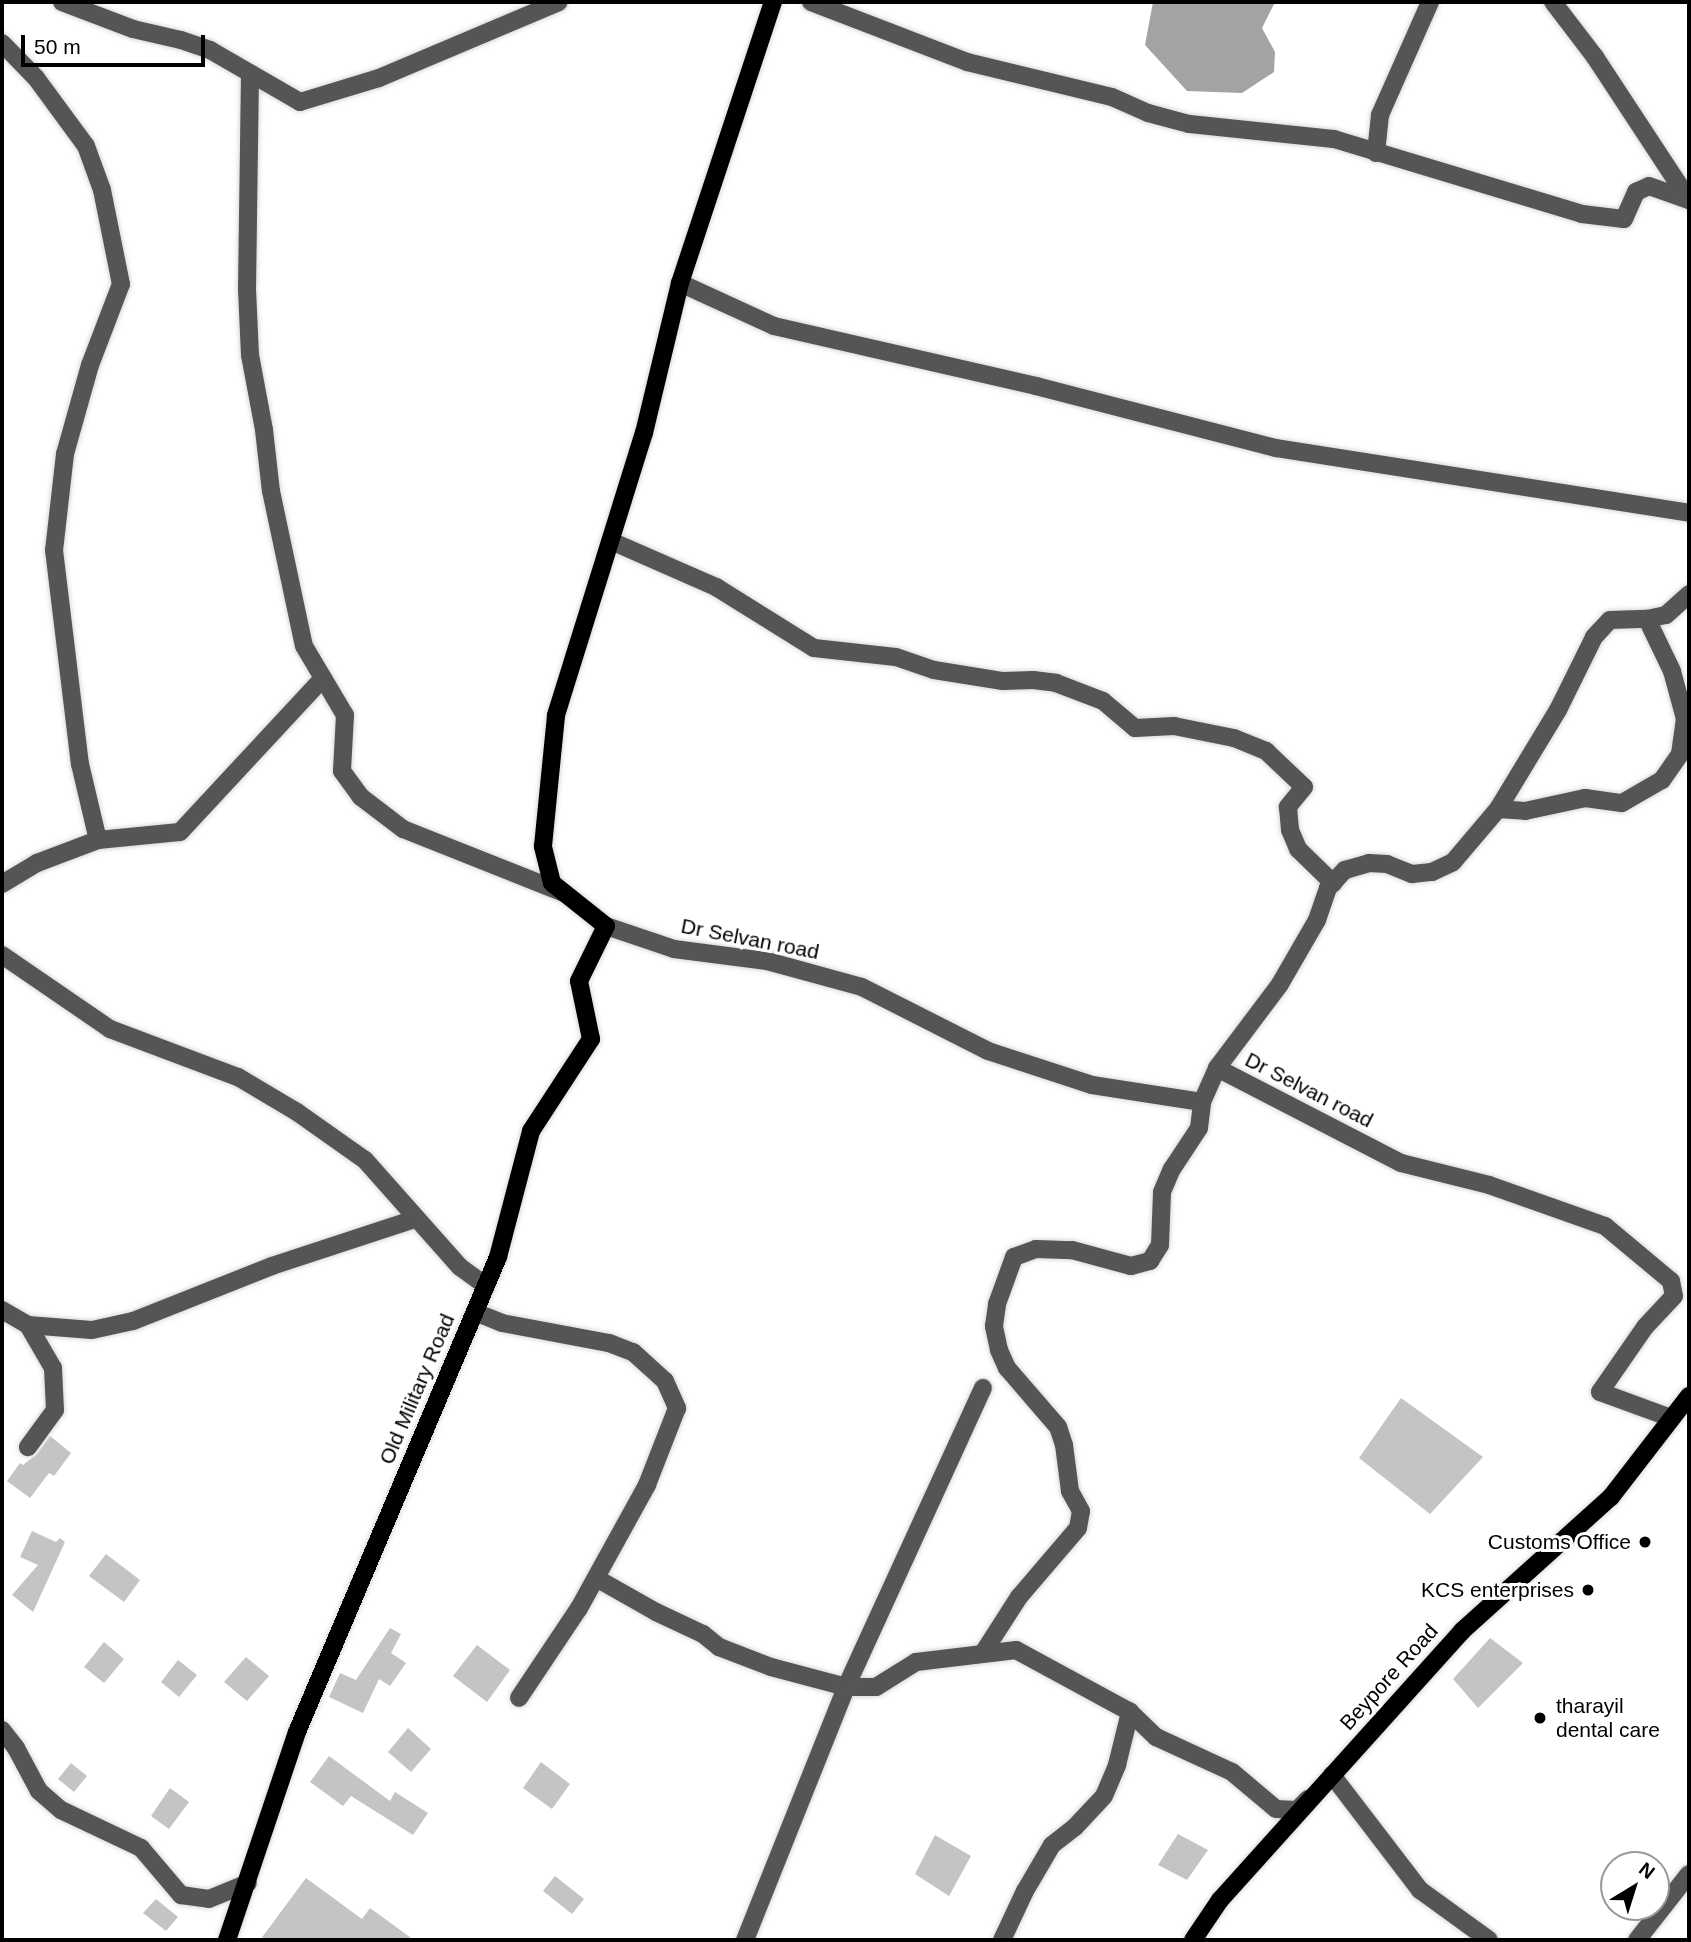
<!DOCTYPE html>
<style>
body{margin:0}
#map{position:relative;width:1691px;height:1942px;overflow:hidden;background:#fff;font-family:Helvetica,sans-serif}
div>[style]{position:absolute}
[style*='--x']{left:calc(var(--x)*1px);top:calc(var(--y)*1px);width:calc(var(--w)*1px);rotate:calc(var(--a)*1deg)}
.water>*{inset:0;background:#a3a3a3}
.building>*{inset:0;background:#c4c4c4}
.roads{filter:drop-shadow(0 0 2px #dbdbdb) drop-shadow(0 0 2px #dbdbdb)}
.minor>*{height:18px;margin:-9px;padding:0 9px;transform-origin:9px;border-radius:9px;background:#555}
.major>*{height:18px;margin:-9px;padding:0 9px;transform-origin:9px;border-radius:9px;background:#000}
.dots>*{width:19px;height:19px;translate:-50% -50%;box-sizing:border-box;border:4px solid #fff;border-radius:50%}
span{translate:-50% -50%;white-space:nowrap;text-align:center;line-height:1.15;-webkit-text-stroke:6px #fff;paint-order:stroke}
.street-label{font-size:21px;color:#000}
.poi-label{font-size:21px;color:#000}
.right{translate:-100% -50%;text-align:right}
.left{translate:0 -50%;text-align:left}
.frame{position:absolute;inset:0;border:4px solid #000;pointer-events:none}
.north{position:absolute;left:1600px;top:1851px;width:70px;height:70px;box-sizing:border-box;background:#fff;border:2px solid #999;border-radius:50%;rotate:38deg;font-size:19px;font-weight:700;line-height:28px;text-align:center;color:#000}
.north::after{content:'';display:block;margin:auto;width:24px;height:32px;background:#000;clip-path:polygon(50% 0,100% 100%,50% 72%,0 100%)}
.scale{position:absolute;left:21px;top:35px;width:184px;height:32px;box-sizing:border-box;border:4px solid #000;border-top:0;padding-left:9px;font-size:21px;line-height:24px;white-space:nowrap;color:#000;-webkit-text-stroke:5px #fff;paint-order:stroke}
</style>
<div id="map">
<div class="water">
<div style="clip-path:polygon(1153px 2px,1275px 2px,1262px 28px,1275px 52px,1274px 72px,1242px 93px,1187px 91px,1145px 45px)"></div>
</div>
<div class="building">
<div style="clip-path:polygon(1401px 1398px,1483px 1457px,1430px 1514px,1359px 1458px)"></div>
<div style="clip-path:polygon(50px 1436px,71px 1453px,54px 1476px,49px 1473px,30px 1498px,7px 1481px,20px 1463px,23px 1465px,37px 1454px)"></div>
<div style="clip-path:polygon(32px 1531px,56px 1542px,60px 1538px,65px 1542px,33px 1612px,12px 1595px,38px 1565px,20px 1557px)"></div>
<div style="clip-path:polygon(106px 1554px,140px 1580px,124px 1602px,89px 1576px)"></div>
<div style="clip-path:polygon(390px 1628px,401px 1634px,391px 1653px,406px 1663px,390px 1686px,379px 1679px,363px 1713px,329px 1697px,340px 1673px,356px 1680px)"></div>
<div style="clip-path:polygon(1490px 1638px,1523px 1663px,1478px 1708px,1453px 1679px)"></div>
<div style="clip-path:polygon(104px 1642px,124px 1659px,104px 1683px,84px 1667px)"></div>
<div style="clip-path:polygon(477px 1645px,510px 1670px,487px 1702px,453px 1676px)"></div>
<div style="clip-path:polygon(246px 1657px,269px 1676px,247px 1701px,224px 1682px)"></div>
<div style="clip-path:polygon(178px 1660px,197px 1675px,179px 1697px,161px 1682px)"></div>
<div style="clip-path:polygon(408px 1728px,431px 1749px,411px 1772px,388px 1752px)"></div>
<div style="clip-path:polygon(329px 1756px,390px 1801px,395px 1792px,428px 1813px,413px 1835px,351px 1796px,343px 1806px,310px 1782px)"></div>
<div style="clip-path:polygon(541px 1762px,570px 1784px,552px 1809px,523px 1788px)"></div>
<div style="clip-path:polygon(71px 1763px,87px 1776px,74px 1792px,58px 1779px)"></div>
<div style="clip-path:polygon(170px 1788px,189px 1802px,169px 1829px,151px 1816px)"></div>
<div style="clip-path:polygon(1178px 1834px,1208px 1850px,1187px 1880px,1158px 1865px)"></div>
<div style="clip-path:polygon(935px 1835px,971px 1856px,949px 1896px,915px 1874px)"></div>
<div style="clip-path:polygon(555px 1876px,584px 1899px,572px 1914px,543px 1891px)"></div>
<div style="clip-path:polygon(306px 1878px,362px 1919px,370px 1908px,414px 1940px,260px 1940px)"></div>
<div style="clip-path:polygon(156px 1899px,178px 1917px,166px 1931px,143px 1913px)"></div>
</div>
<div class="roads">
<div class="minor">
<div style="--x:62;--y:2;--w:76;--a:20.8"></div>
<div style="--x:133;--y:29;--w:49;--a:12.9"></div>
<div style="--x:181;--y:40;--w:31;--a:19"></div>
<div style="--x:210;--y:50;--w:104;--a:30"></div>
<div style="--x:300;--y:102;--w:83;--a:-16.9"></div>
<div style="--x:379;--y:78;--w:195;--a:-22.9"></div>
<div style="--x:811;--y:2;--w:167;--a:21"></div>
<div style="--x:967;--y:62;--w:149;--a:13.6"></div>
<div style="--x:1112;--y:97;--w:39;--a:24"></div>
<div style="--x:1148;--y:113;--w:42;--a:15"></div>
<div style="--x:1189;--y:124;--w:146;--a:5.9"></div>
<div style="--x:1334;--y:139;--w:259;--a:16.8"></div>
<div style="--x:1582;--y:214;--w:42;--a:6.8"></div>
<div style="--x:1624;--y:219;--w:30;--a:-66"></div>
<div style="--x:1636;--y:192;--w:14;--a:-25"></div>
<div style="--x:1649;--y:186;--w:42;--a:19.3"></div>
<div style="--x:1553;--y:2;--w:69;--a:52.6"></div>
<div style="--x:1595;--y:57;--w:171;--a:56.7"></div>
<div style="--x:2;--y:43;--w:49;--a:45.8"></div>
<div style="--x:36;--y:78;--w:84;--a:53.7"></div>
<div style="--x:86;--y:146;--w:47;--a:70"></div>
<div style="--x:102;--y:190;--w:96;--a:78.6"></div>
<div style="--x:121;--y:284;--w:87;--a:110.9"></div>
<div style="--x:90;--y:365;--w:92;--a:105.7"></div>
<div style="--x:65;--y:454;--w:97;--a:96.5"></div>
<div style="--x:54;--y:550;--w:216;--a:83.1"></div>
<div style="--x:80;--y:764;--w:78;--a:76.7"></div>
<div style="--x:250;--y:74;--w:215;--a:90.8"></div>
<div style="--x:247;--y:289;--w:66;--a:87.4"></div>
<div style="--x:250;--y:355;--w:76;--a:79.4"></div>
<div style="--x:264;--y:430;--w:61;--a:83.5"></div>
<div style="--x:271;--y:491;--w:158;--a:78"></div>
<div style="--x:304;--y:646;--w:80;--a:59.3"></div>
<div style="--x:345;--y:715;--w:56;--a:93.1"></div>
<div style="--x:342;--y:771;--w:32;--a:54"></div>
<div style="--x:361;--y:797;--w:53;--a:37.3"></div>
<div style="--x:403;--y:829;--w:173;--a:21.7"></div>
<div style="--x:1376;--y:153;--w:38;--a:-84"></div>
<div style="--x:1380;--y:115;--w:124;--a:-66.1"></div>
<div style="--x:680;--y:283;--w:103;--a:24.6"></div>
<div style="--x:774;--y:326;--w:269;--a:12.9"></div>
<div style="--x:1036;--y:386;--w:248;--a:14.5"></div>
<div style="--x:1276;--y:448;--w:418;--a:8.9"></div>
<div style="--x:611;--y:541;--w:115;--a:23.7"></div>
<div style="--x:716;--y:587;--w:115;--a:31.9"></div>
<div style="--x:814;--y:648;--w:82;--a:6.3"></div>
<div style="--x:896;--y:657;--w:40;--a:18.9"></div>
<div style="--x:934;--y:670;--w:70;--a:9.1"></div>
<div style="--x:1003;--y:681;--w:30;--a:-2"></div>
<div style="--x:1033;--y:680;--w:23;--a:7"></div>
<div style="--x:1056;--y:683;--w:50;--a:21"></div>
<div style="--x:1103;--y:701;--w:42;--a:40.2"></div>
<div style="--x:1135;--y:728;--w:39;--a:-3"></div>
<div style="--x:1174;--y:726;--w:61;--a:11.3"></div>
<div style="--x:1234;--y:738;--w:35;--a:22"></div>
<div style="--x:1266;--y:751;--w:52;--a:43.5"></div>
<div style="--x:1304;--y:787;--w:26;--a:129"></div>
<div style="--x:1288;--y:807;--w:23;--a:85"></div>
<div style="--x:1290;--y:830;--w:21;--a:67"></div>
<div style="--x:1298;--y:849;--w:49;--a:44.2"></div>
<div style="--x:1498;--y:809;--w:27;--a:4"></div>
<div style="--x:1525;--y:811;--w:61;--a:-12.2"></div>
<div style="--x:1585;--y:798;--w:37;--a:8"></div>
<div style="--x:1622;--y:803;--w:46;--a:-29.9"></div>
<div style="--x:1662;--y:780;--w:32;--a:-55"></div>
<div style="--x:1680;--y:754;--w:35;--a:-82"></div>
<div style="--x:1685;--y:719;--w:50;--a:-105.2"></div>
<div style="--x:1672;--y:671;--w:58;--a:-115.7"></div>
<div style="--x:2;--y:884;--w:41;--a:-31"></div>
<div style="--x:37;--y:863;--w:65;--a:-20.7"></div>
<div style="--x:98;--y:840;--w:82;--a:-5.6"></div>
<div style="--x:180;--y:832;--w:210;--a:-47.1"></div>
<div style="--x:606;--y:926;--w:72;--a:18.7"></div>
<div style="--x:674;--y:949;--w:94;--a:7.4"></div>
<div style="--x:767;--y:961;--w:98;--a:15.3"></div>
<div style="--x:862;--y:987;--w:141;--a:26.9"></div>
<div style="--x:988;--y:1051;--w:109;--a:18.1"></div>
<div style="--x:1092;--y:1085;--w:111;--a:8.8"></div>
<div style="--x:1202;--y:1102;--w:37;--a:-66"></div>
<div style="--x:1217;--y:1068;--w:207;--a:27.3"></div>
<div style="--x:1401;--y:1163;--w:91;--a:14"></div>
<div style="--x:1489;--y:1185;--w:123;--a:19.5"></div>
<div style="--x:1605;--y:1226;--w:86;--a:39.8"></div>
<div style="--x:1671;--y:1281;--w:15;--a:79"></div>
<div style="--x:1674;--y:1296;--w:42;--a:133.1"></div>
<div style="--x:1645;--y:1327;--w:79;--a:124.7"></div>
<div style="--x:1600;--y:1392;--w:76;--a:20.1"></div>
<div style="--x:2;--y:955;--w:131;--a:34.4"></div>
<div style="--x:110;--y:1029;--w:137;--a:20.6"></div>
<div style="--x:238;--y:1077;--w:69;--a:30.7"></div>
<div style="--x:297;--y:1112;--w:83;--a:35.2"></div>
<div style="--x:365;--y:1160;--w:143;--a:48.4"></div>
<div style="--x:460;--y:1267;--w:32;--a:36"></div>
<div style="--x:1217;--y:1068;--w:105;--a:-53.1"></div>
<div style="--x:1280;--y:984;--w:74;--a:-60"></div>
<div style="--x:1317;--y:920;--w:34;--a:-71"></div>
<div style="--x:1328;--y:888;--w:25;--a:-47"></div>
<div style="--x:1345;--y:870;--w:25;--a:-16"></div>
<div style="--x:1369;--y:863;--w:18;--a:3"></div>
<div style="--x:1387;--y:864;--w:27;--a:22"></div>
<div style="--x:1412;--y:874;--w:20;--a:-6"></div>
<div style="--x:1432;--y:872;--w:23;--a:-25"></div>
<div style="--x:1453;--y:862;--w:70;--a:-49.7"></div>
<div style="--x:1498;--y:809;--w:116;--a:-58.8"></div>
<div style="--x:1558;--y:710;--w:81;--a:-63.7"></div>
<div style="--x:1594;--y:637;--w:23;--a:-47"></div>
<div style="--x:1610;--y:620;--w:37;--a:-2"></div>
<div style="--x:1647;--y:619;--w:19;--a:-12"></div>
<div style="--x:1666;--y:615;--w:31;--a:-42"></div>
<div style="--x:2;--y:1310;--w:30;--a:30"></div>
<div style="--x:28;--y:1325;--w:50;--a:59.8"></div>
<div style="--x:53;--y:1368;--w:42;--a:87.3"></div>
<div style="--x:55;--y:1410;--w:46;--a:126.1"></div>
<div style="--x:475;--y:1312;--w:29;--a:22"></div>
<div style="--x:502;--y:1323;--w:109;--a:10.6"></div>
<div style="--x:609;--y:1343;--w:26;--a:21"></div>
<div style="--x:633;--y:1352;--w:43;--a:42.2"></div>
<div style="--x:665;--y:1381;--w:30;--a:66"></div>
<div style="--x:677;--y:1408;--w:83;--a:111.3"></div>
<div style="--x:647;--y:1485;--w:141;--a:118.9"></div>
<div style="--x:579;--y:1608;--w:108;--a:123.7"></div>
<div style="--x:28;--y:1325;--w:64;--a:4.5"></div>
<div style="--x:92;--y:1330;--w:42;--a:-12.4"></div>
<div style="--x:133;--y:1321;--w:149;--a:-21.6"></div>
<div style="--x:272;--y:1266;--w:151;--a:-18.2"></div>
<div style="--x:596;--y:1578;--w:69;--a:29.5"></div>
<div style="--x:656;--y:1612;--w:52;--a:25.1"></div>
<div style="--x:703;--y:1634;--w:21;--a:39"></div>
<div style="--x:719;--y:1647;--w:56;--a:21"></div>
<div style="--x:771;--y:1667;--w:78;--a:14.9"></div>
<div style="--x:846;--y:1687;--w:30;--a:0"></div>
<div style="--x:876;--y:1687;--w:47;--a:-32"></div>
<div style="--x:916;--y:1662;--w:101;--a:-6.8"></div>
<div style="--x:1016;--y:1650;--w:130;--a:28.5"></div>
<div style="--x:1130;--y:1712;--w:36;--a:44"></div>
<div style="--x:1156;--y:1737;--w:84;--a:24.7"></div>
<div style="--x:1232;--y:1772;--w:57;--a:40.1"></div>
<div style="--x:1276;--y:1809;--w:21;--a:3"></div>
<div style="--x:1297;--y:1810;--w:16;--a:-45"></div>
<div style="--x:983;--y:1653;--w:67;--a:-57.3"></div>
<div style="--x:1019;--y:1597;--w:91;--a:-49.5"></div>
<div style="--x:1078;--y:1528;--w:17;--a:-80"></div>
<div style="--x:1081;--y:1511;--w:23;--a:-119"></div>
<div style="--x:1070;--y:1491;--w:46;--a:-97.4"></div>
<div style="--x:1064;--y:1445;--w:19;--a:-108"></div>
<div style="--x:1058;--y:1427;--w:78;--a:-130.8"></div>
<div style="--x:1007;--y:1368;--w:20;--a:-114"></div>
<div style="--x:999;--y:1350;--w:25;--a:-102"></div>
<div style="--x:994;--y:1326;--w:22;--a:-82"></div>
<div style="--x:997;--y:1304;--w:50;--a:-70.1"></div>
<div style="--x:1014;--y:1257;--w:23;--a:-20"></div>
<div style="--x:1036;--y:1249;--w:36;--a:2"></div>
<div style="--x:1072;--y:1250;--w:61;--a:15.2"></div>
<div style="--x:1131;--y:1266;--w:20;--a:-15"></div>
<div style="--x:1150;--y:1261;--w:19;--a:-58"></div>
<div style="--x:1160;--y:1245;--w:53;--a:-87.8"></div>
<div style="--x:1162;--y:1192;--w:25;--a:-67"></div>
<div style="--x:1172;--y:1169;--w:49;--a:-56.6"></div>
<div style="--x:1199;--y:1128;--w:26;--a:-83"></div>
<div style="--x:2;--y:1730;--w:23;--a:52"></div>
<div style="--x:16;--y:1748;--w:49;--a:61.9"></div>
<div style="--x:39;--y:1791;--w:29;--a:41"></div>
<div style="--x:61;--y:1810;--w:89;--a:25.4"></div>
<div style="--x:141;--y:1848;--w:62;--a:49.6"></div>
<div style="--x:181;--y:1895;--w:28;--a:8"></div>
<div style="--x:209;--y:1899;--w:42;--a:-22.3"></div>
<div style="--x:1332;--y:1775;--w:145;--a:52.6"></div>
<div style="--x:1420;--y:1890;--w:85;--a:35.9"></div>
<div style="--x:745;--y:1940;--w:272;--a:-68.2"></div>
<div style="--x:846;--y:1687;--w:329;--a:-65.4"></div>
<div style="--x:1002;--y:1940;--w:54;--a:-64.9"></div>
<div style="--x:1025;--y:1891;--w:53;--a:-59.6"></div>
<div style="--x:1052;--y:1845;--w:29;--a:-38"></div>
<div style="--x:1075;--y:1827;--w:42;--a:-46.9"></div>
<div style="--x:1104;--y:1796;--w:34;--a:-67"></div>
<div style="--x:1117;--y:1765;--w:55;--a:-76.2"></div>
<div style="--x:1637;--y:1940;--w:84;--a:-51.8"></div>
</div>
<div class="major">
<div style="--x:227;--y:1940;--w:219;--a:-71.4"></div>
<div style="--x:297;--y:1732;--w:516;--a:-67.06"></div>
<div style="--x:498;--y:1257;--w:130;--a:-75.3"></div>
<div style="--x:531;--y:1131;--w:110;--a:-56.9"></div>
<div style="--x:591;--y:1039;--w:59;--a:-101.7"></div>
<div style="--x:579;--y:981;--w:61;--a:-63.9"></div>
<div style="--x:606;--y:926;--w:69;--a:-141.5"></div>
<div style="--x:552;--y:883;--w:38;--a:-104"></div>
<div style="--x:543;--y:846;--w:132;--a:-84.3"></div>
<div style="--x:556;--y:715;--w:295;--a:-72.7"></div>
<div style="--x:644;--y:433;--w:154;--a:-76.5"></div>
<div style="--x:680;--y:283;--w:296;--a:-71.7"></div>
<div style="--x:1193;--y:1940;--w:48;--a:-56"></div>
<div style="--x:1220;--y:1900;--w:362;--a:-48"></div>
<div style="--x:1462;--y:1631;--w:200;--a:-42"></div>
<div style="--x:1611;--y:1497;--w:128;--a:-52.3"></div>
</div>
</div>
<div class="dots">
<div style="left:1645px;top:1542px;background:#000"></div>
<div style="left:1588px;top:1590px;background:#000"></div>
<div style="left:1540px;top:1718px;background:#000"></div>
</div>
<div class="street-label">
<span style="left:750px;top:939px;rotate:11deg">Dr Selvan road</span>
<span style="left:1309px;top:1090px;rotate:27deg">Dr Selvan road</span>
<span style="left:417px;top:1389px;rotate:-67deg">Old Military Road</span>
<span style="left:1389px;top:1677px;rotate:-48deg">Beypore Road</span>
</div>
<div class="poi-label">
<span class="right" style="left:1631px;top:1542px">Customs Office</span>
<span class="right" style="left:1574px;top:1590px">KCS enterprises</span>
<span class="left" style="left:1556px;top:1718px">tharayil<br>dental care</span>
</div>
<div class="frame"></div>
<div class="north">N</div>
<div class="scale">50 m</div>
</div>
